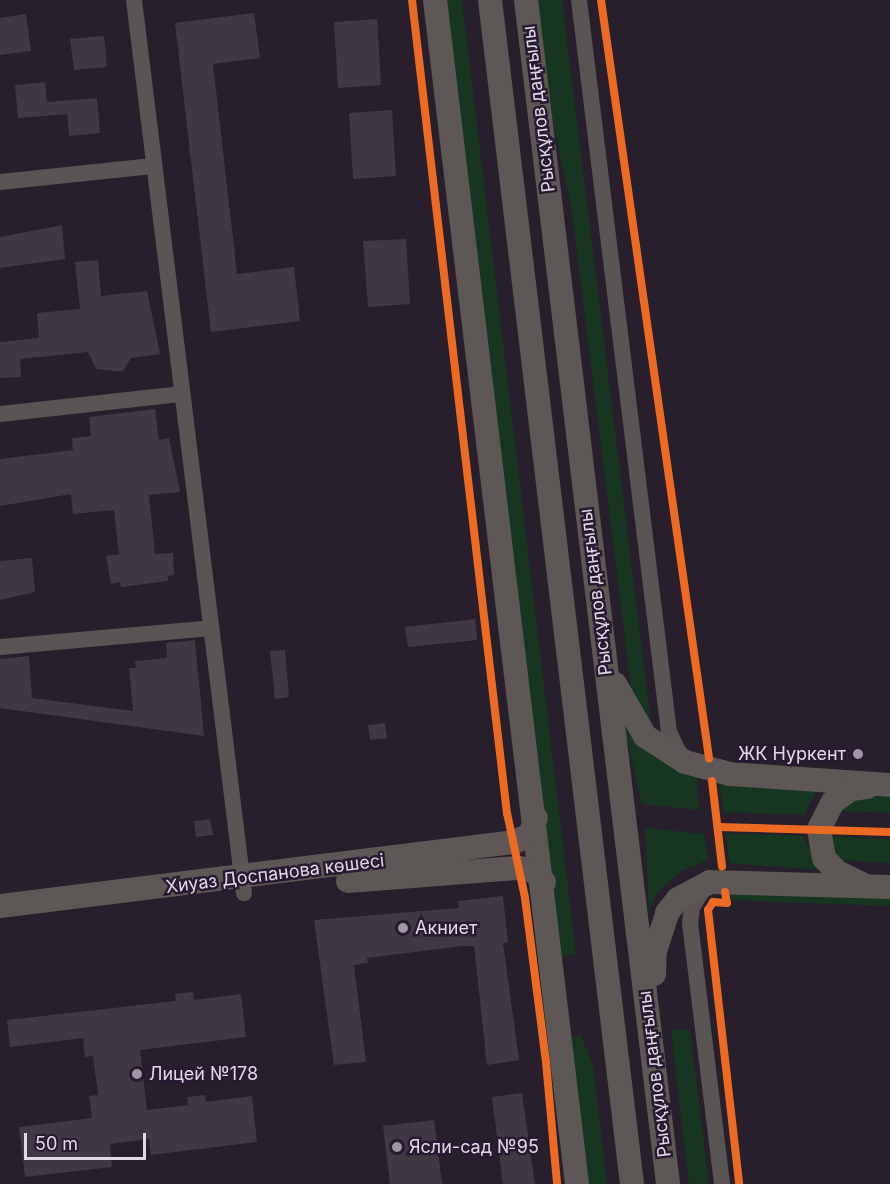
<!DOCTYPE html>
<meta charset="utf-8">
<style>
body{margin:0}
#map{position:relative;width:890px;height:1184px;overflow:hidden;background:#271f2b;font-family:Inter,sans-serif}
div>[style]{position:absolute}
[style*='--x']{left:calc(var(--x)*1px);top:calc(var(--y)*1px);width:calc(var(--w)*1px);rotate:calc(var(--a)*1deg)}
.green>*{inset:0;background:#173621}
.building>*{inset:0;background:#403944}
.street>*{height:16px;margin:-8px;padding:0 8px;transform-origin:8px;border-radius:8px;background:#595555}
.secondary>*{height:24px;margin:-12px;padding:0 12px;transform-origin:12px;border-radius:12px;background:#5d5856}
.cycleway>*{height:8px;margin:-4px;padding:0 4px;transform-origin:4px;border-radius:4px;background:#ed6a23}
.dots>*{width:16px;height:16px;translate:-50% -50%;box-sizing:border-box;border:3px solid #281a30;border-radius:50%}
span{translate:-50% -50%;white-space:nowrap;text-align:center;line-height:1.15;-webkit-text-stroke:5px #281a30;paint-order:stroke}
.street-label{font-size:18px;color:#e1d8e7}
.poi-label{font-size:18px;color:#e1d8e7}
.right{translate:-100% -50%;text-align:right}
.left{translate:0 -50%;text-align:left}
.scale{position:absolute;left:24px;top:1133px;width:122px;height:27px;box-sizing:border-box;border:3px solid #e1d8e7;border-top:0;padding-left:8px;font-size:18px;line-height:21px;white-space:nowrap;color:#e1d8e7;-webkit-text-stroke:4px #281a30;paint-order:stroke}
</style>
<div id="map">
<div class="green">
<div style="clip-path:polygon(443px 0,462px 0,576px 954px,559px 957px)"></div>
<div style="clip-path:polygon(537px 0,562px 0,651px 724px,633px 704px,572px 211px,550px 108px)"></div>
<div style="clip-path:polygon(622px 719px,697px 776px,699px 810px,642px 804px)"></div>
<div style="clip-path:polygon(718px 780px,818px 788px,804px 815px,724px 812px)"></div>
<div style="clip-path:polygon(890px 793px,890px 813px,842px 811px,852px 799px)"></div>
<div style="clip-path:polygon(645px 828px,704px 834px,708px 860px,681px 871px,657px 893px,649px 912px)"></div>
<div style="clip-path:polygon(726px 833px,803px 836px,821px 870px,729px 863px)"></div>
<div style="clip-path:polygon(828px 836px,890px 839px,890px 863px,840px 860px)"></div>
<div style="clip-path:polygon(729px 888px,890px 896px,890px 906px,731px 900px)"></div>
<div style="clip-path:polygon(671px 1030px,690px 1030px,709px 1184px,689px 1184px)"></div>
<div style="clip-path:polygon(581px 1036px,593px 1066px,607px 1184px,584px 1184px,566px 1038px)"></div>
</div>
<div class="building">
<div style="clip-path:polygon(254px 13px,260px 58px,213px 64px,237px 274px,294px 267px,300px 321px,211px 332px,175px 23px)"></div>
<div style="clip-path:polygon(26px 14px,31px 51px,0 55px,0 18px)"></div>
<div style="clip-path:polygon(377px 19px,381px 85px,338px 88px,334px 22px)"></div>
<div style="clip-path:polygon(104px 36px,107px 67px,74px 70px,70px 39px)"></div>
<div style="clip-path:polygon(45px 82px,47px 102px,97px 98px,100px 133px,69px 136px,67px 114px,18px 118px,15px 85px)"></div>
<div style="clip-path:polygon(392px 110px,396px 176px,353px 179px,349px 113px)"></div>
<div style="clip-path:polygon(62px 225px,65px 259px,0 268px,0 237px)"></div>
<div style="clip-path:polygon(406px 239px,410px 304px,368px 307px,363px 241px)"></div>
<div style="clip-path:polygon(98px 260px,101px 296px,147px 291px,160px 354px,131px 358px,123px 371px,114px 371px,96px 369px,88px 352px,20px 359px,21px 377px,0 378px,0 342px,39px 338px,37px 313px,80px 309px,75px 262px)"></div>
<div style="clip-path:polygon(155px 409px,159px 440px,169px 438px,180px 492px,149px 495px,155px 554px,173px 553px,174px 575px,168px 576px,168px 581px,121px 587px,120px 582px,111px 584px,106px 556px,119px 554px,114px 510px,73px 514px,71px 494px,0 506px,0 459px,73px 450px,72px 438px,91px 436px,89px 417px)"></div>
<div style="clip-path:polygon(32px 558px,35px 592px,0 600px,0 561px)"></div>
<div style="clip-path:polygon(475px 619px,477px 640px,408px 647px,405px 627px)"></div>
<div style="clip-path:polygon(195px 640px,204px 736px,0 708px,0 659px,29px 656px,32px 698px,133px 711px,129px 668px,136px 668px,135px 661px,167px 658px,166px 643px)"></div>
<div style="clip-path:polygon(285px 650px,289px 697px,275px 699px,270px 651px)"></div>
<div style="clip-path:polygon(385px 723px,387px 738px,370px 740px,368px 725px)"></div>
<div style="clip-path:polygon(210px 819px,213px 835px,196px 837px,194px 821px)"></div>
<div style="clip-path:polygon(503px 896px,508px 942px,503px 943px,519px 1060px,487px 1065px,474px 946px,463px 946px,367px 958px,368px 963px,354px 965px,366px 1062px,334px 1065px,314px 920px,459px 908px,458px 901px)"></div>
<div style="clip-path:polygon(193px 992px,194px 1000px,241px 994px,246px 1037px,140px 1050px,147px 1110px,188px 1105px,187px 1097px,205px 1095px,206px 1102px,252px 1096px,257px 1142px,151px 1155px,149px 1139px,110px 1144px,112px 1167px,25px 1177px,19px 1127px,92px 1118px,89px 1096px,98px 1095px,93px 1056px,85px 1057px,83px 1038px,10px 1047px,7px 1020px,176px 1001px,175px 994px)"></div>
<div style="clip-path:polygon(522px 1093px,535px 1184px,503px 1184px,492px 1097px)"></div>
<div style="clip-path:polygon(434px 1120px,442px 1184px,390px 1184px,383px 1126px)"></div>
</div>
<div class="street">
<div style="--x:134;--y:0;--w:900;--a:82.98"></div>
<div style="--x:579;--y:0;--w:738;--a:82.99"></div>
<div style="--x:669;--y:732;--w:28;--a:64"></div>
<div style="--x:0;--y:182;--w:153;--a:-6"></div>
<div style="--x:0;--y:414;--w:181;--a:-6.3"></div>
<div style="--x:0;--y:647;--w:212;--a:-5.1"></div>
<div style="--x:704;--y:888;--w:22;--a:122"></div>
<div style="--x:692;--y:907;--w:16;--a:97"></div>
<div style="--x:690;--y:923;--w:263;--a:83"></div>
</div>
<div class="secondary">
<div style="--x:435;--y:0;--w:1192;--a:83.16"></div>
<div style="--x:490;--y:0;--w:1192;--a:83.16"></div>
<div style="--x:526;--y:0;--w:1192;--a:83.16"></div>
<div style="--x:615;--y:684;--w:60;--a:60"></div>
<div style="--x:645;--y:736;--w:48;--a:33"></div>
<div style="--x:685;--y:762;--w:47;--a:14.9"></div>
<div style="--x:730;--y:774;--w:160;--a:3.9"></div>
<div style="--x:348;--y:881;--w:170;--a:-4.4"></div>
<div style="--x:518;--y:868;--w:14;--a:8"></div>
<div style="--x:532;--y:870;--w:17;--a:45"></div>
<div style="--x:862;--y:884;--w:28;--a:-154"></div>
<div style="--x:837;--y:872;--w:19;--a:-133"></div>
<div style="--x:824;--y:858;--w:29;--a:-100"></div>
<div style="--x:819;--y:829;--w:30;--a:-63"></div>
<div style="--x:833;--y:802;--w:22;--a:-36"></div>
<div style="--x:851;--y:789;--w:16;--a:-7"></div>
<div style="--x:0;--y:906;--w:518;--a:-7.1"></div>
<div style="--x:514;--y:842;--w:17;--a:-24"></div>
<div style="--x:530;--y:835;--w:18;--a:-71"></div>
<div style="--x:654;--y:974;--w:23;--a:-88"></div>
<div style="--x:655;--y:951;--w:40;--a:-72"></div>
<div style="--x:667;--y:913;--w:18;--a:-52"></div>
<div style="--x:678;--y:899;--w:36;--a:-28"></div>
<div style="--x:710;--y:882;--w:180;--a:1.6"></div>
</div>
<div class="cycleway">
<div style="--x:412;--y:0;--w:819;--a:83.34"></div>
<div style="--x:507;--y:813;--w:87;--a:78"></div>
<div style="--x:525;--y:898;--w:165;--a:82.7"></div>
<div style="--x:546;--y:1062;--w:122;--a:84.8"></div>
<div style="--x:601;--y:0;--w:766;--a:81.89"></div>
<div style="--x:712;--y:781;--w:86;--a:83.3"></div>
<div style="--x:718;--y:827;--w:172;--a:1.7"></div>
<div style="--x:725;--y:892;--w:11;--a:80"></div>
<div style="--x:727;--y:903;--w:14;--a:-176"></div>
<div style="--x:713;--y:902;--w:9;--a:122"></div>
<div style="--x:708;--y:910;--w:276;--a:83.5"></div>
</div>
<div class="dots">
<div style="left:858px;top:754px;background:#a097a5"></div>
<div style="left:403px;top:928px;background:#a097a5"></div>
<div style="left:137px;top:1074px;background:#a097a5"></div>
<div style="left:397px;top:1147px;background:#a097a5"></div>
</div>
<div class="street-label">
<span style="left:539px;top:109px;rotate:-97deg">Рысқұлов даңғылы</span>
<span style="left:596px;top:592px;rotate:-97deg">Рысқұлов даңғылы</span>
<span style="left:275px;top:874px;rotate:-7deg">Хиуаз Доспанова көшесі</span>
<span style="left:655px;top:1074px;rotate:-97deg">Рысқұлов даңғылы</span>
</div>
<div class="poi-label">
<span class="right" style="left:846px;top:754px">ЖК Нуркент</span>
<span class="left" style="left:415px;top:928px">Акниет</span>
<span class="left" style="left:149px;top:1074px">Лицей №178</span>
<span class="left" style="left:409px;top:1147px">Ясли-сад №95</span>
</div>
<div class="scale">50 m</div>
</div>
